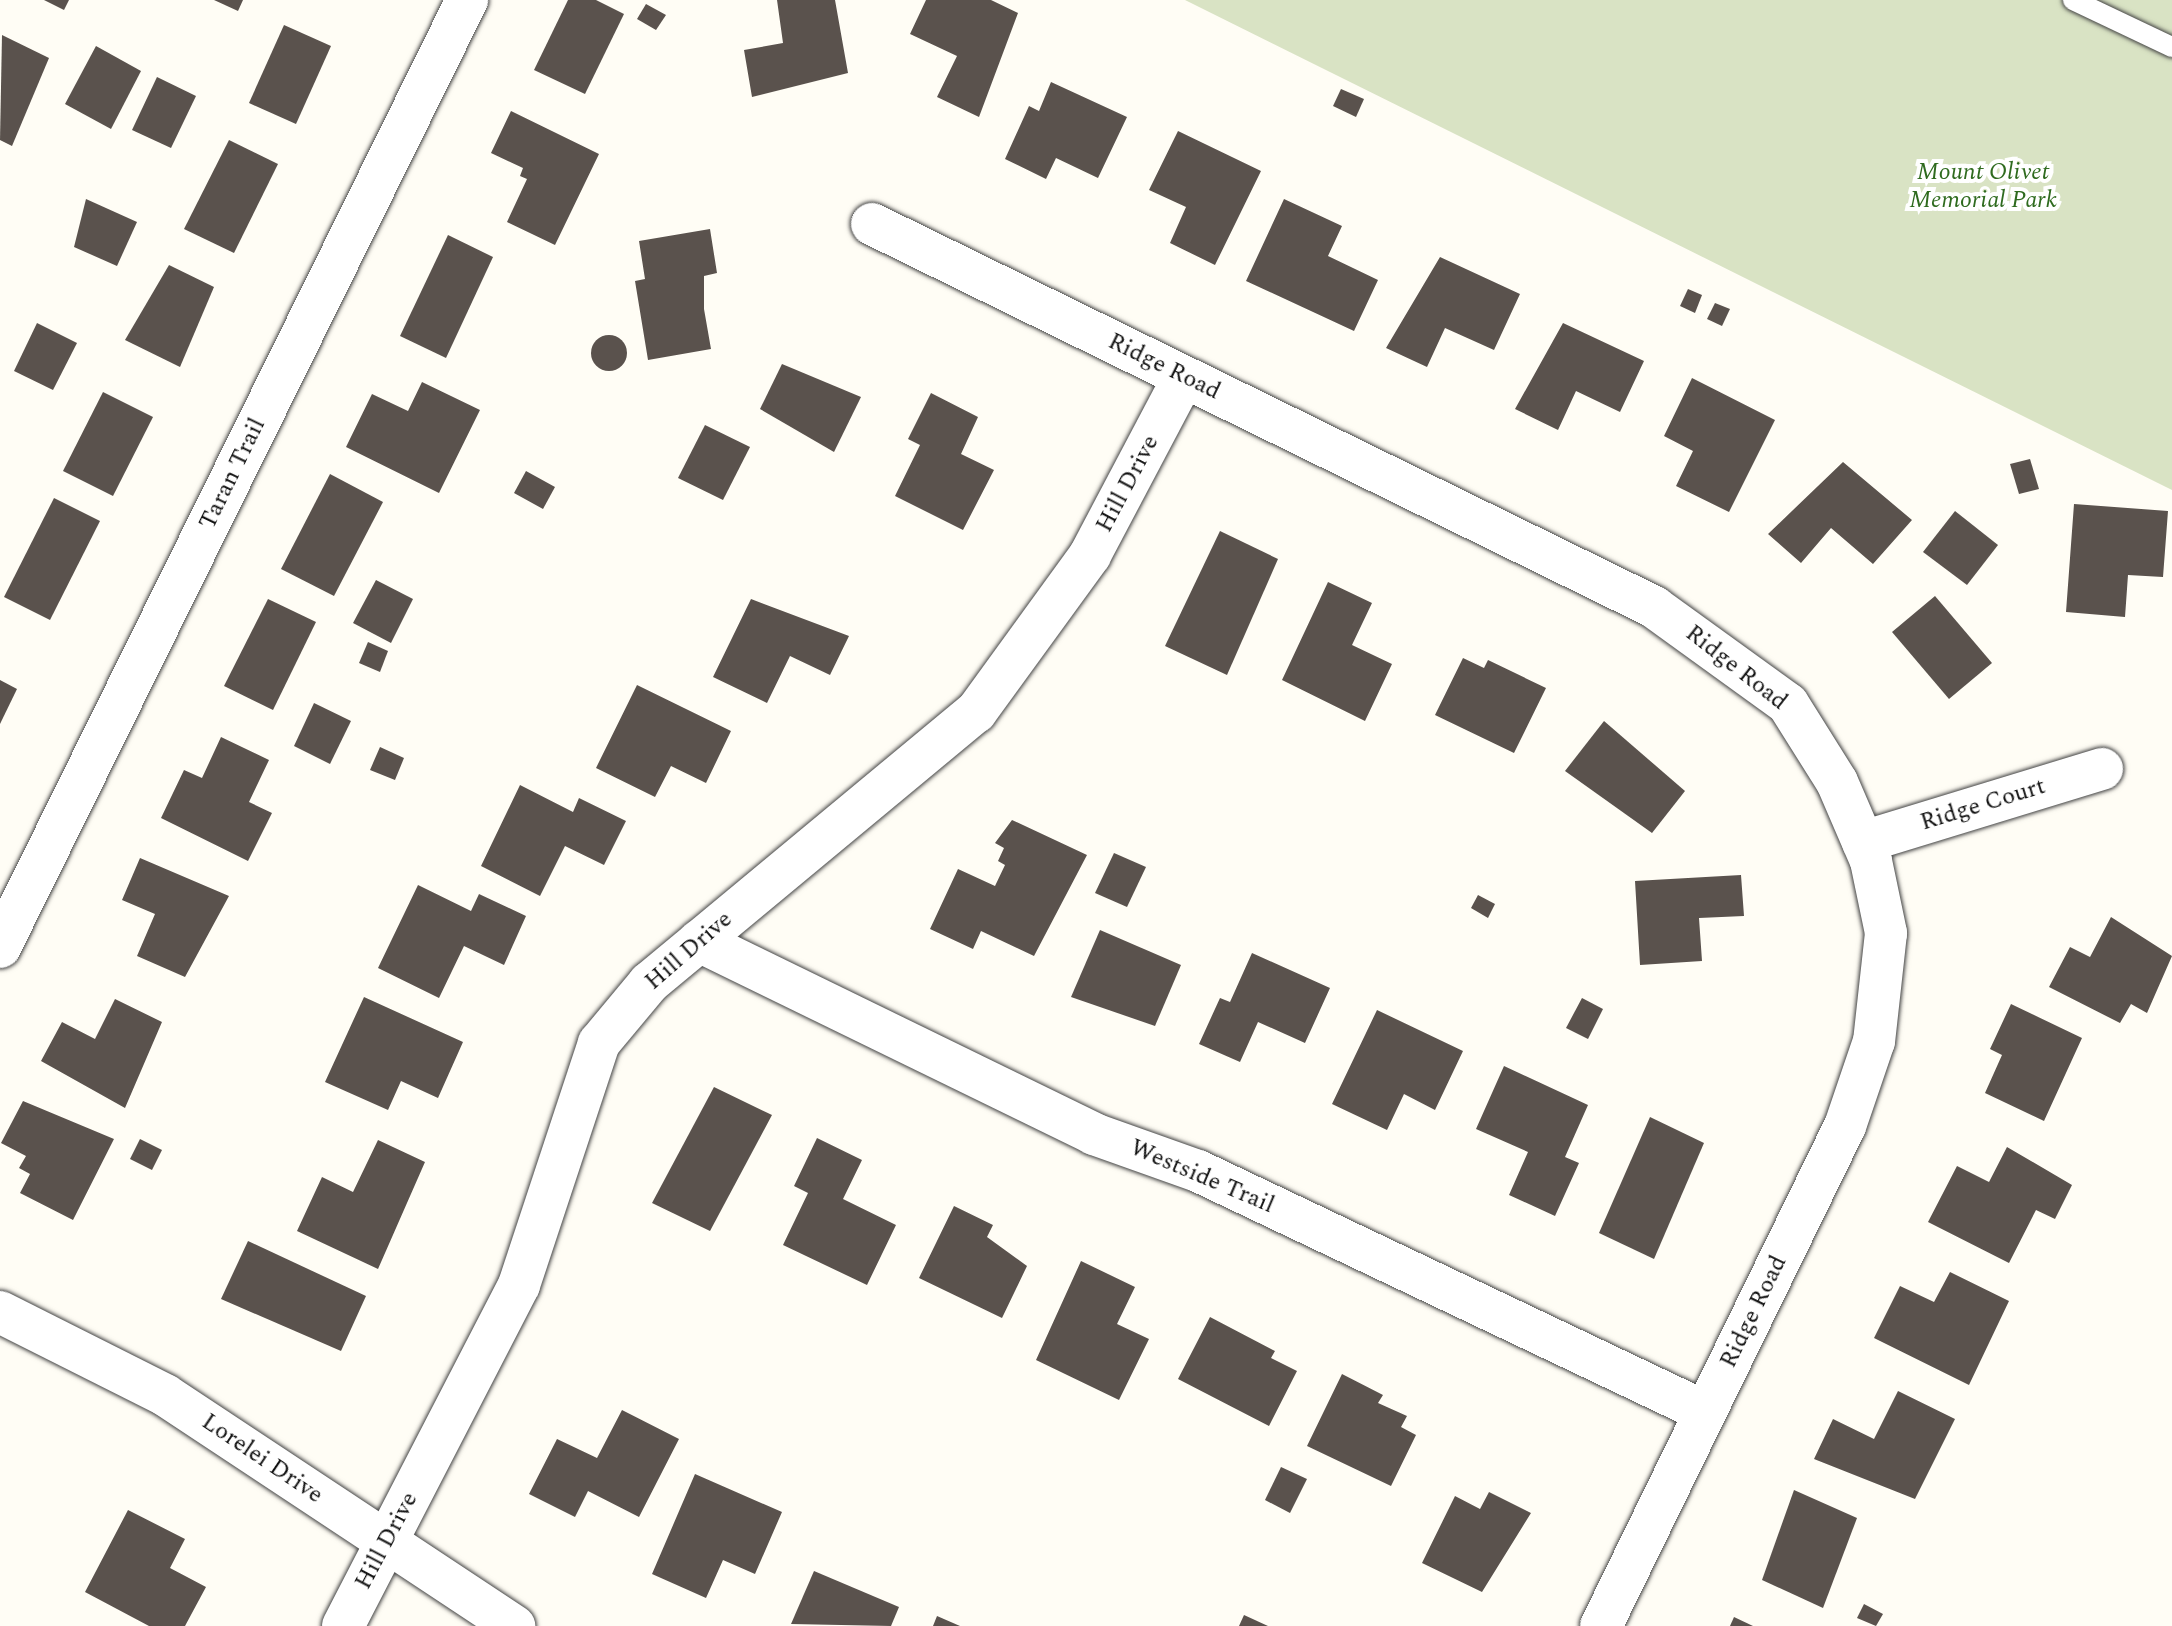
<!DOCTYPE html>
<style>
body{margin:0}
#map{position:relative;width:2172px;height:1626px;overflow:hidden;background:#fffdf5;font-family:Spectral,serif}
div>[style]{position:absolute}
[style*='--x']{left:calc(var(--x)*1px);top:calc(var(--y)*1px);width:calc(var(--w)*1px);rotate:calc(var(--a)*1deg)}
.cemetery>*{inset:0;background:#d9e3c4}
.building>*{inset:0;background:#5a524d}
.round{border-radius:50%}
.roads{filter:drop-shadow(0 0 2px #444) drop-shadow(0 0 2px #444)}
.service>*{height:20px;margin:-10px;padding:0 10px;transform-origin:10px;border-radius:10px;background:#fff}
.minor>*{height:42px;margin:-21px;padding:0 21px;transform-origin:21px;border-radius:21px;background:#fff}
span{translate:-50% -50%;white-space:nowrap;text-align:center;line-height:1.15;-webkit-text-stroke:8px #fff;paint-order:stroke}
.park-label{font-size:24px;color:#2f6b1f;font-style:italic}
.street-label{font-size:24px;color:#111}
</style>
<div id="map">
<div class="cemetery">
<div style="clip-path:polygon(1185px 0,2172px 0,2172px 490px)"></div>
</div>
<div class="building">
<div style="clip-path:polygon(44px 0,69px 0,64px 10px)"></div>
<div style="clip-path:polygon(214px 0,243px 0,238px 11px)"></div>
<div style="clip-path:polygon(568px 0,596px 0,624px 14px,585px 94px,534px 70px)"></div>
<div style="clip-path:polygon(777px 0,835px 0,848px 73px,752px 97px,744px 50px,783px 43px)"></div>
<div style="clip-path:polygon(926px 0,991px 0,1018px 13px,979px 117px,937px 97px,957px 56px,910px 34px)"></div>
<div style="clip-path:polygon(646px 4px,666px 15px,656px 30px,637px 19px)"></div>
<div style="clip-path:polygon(284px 25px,331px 46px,296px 124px,249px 103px)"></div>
<div style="clip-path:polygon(2px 35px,49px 58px,12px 146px,0 140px)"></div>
<div style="clip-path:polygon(96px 46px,141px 71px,111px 129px,65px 104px)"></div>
<div style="clip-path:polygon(157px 77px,196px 96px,171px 148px,132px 130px)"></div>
<div style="clip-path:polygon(1051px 82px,1127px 117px,1098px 178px,1056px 158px,1046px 179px,1005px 159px,1029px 106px,1039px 111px)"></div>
<div style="clip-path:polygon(1341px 89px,1364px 99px,1356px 117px,1333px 106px)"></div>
<div style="clip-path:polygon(511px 111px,599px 154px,555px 245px,507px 222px,527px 179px,520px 176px,523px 168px,491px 153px)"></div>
<div style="clip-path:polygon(1178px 131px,1261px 171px,1215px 265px,1170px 243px,1186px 207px,1149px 190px)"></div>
<div style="clip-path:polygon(229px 140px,278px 164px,234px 253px,184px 229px)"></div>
<div style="clip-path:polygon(86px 199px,137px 222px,117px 266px,74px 247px)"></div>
<div style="clip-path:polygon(1284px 199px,1342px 226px,1328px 256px,1378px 280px,1354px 331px,1246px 281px)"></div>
<div style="clip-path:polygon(710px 229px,717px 273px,704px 276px,704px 309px,711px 349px,648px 360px,635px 281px,645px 279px,639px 241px)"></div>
<div style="clip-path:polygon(448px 235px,493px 257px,446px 358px,400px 336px)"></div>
<div style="clip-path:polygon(1440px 257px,1520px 294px,1494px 350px,1445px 328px,1427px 367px,1386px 348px)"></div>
<div style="clip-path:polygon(169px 265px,214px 287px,180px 367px,125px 340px)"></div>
<div style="clip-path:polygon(1688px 289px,1702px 295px,1695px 313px,1680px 306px)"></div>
<div style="clip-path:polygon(1715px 303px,1730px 309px,1722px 326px,1707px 319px)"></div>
<div style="clip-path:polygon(37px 323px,77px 343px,53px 390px,14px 371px)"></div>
<div style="clip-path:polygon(1563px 323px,1644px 361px,1620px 412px,1576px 391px,1558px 430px,1515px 409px)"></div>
<div class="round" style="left:591px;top:335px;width:36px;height:36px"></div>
<div style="clip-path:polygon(782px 364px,861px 397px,834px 452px,760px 409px)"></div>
<div style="clip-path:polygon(1692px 378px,1775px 420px,1729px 512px,1676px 486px,1693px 451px,1664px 436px)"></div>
<div style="clip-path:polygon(422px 382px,480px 410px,439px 493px,346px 447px,372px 394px,408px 411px)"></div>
<div style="clip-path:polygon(103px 392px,153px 417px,113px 496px,63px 471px)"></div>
<div style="clip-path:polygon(931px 393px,978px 417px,961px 454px,994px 470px,963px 530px,895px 496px,920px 445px,908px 439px)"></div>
<div style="clip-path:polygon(705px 425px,750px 447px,723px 500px,678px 478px)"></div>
<div style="clip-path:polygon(2030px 459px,2039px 489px,2019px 494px,2010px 464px)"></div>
<div style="clip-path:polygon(1843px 462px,1912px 520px,1873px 564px,1831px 528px,1801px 563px,1768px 534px)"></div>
<div style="clip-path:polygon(526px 471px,555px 487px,543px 509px,514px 493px)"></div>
<div style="clip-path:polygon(330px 474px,383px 502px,334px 596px,281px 569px)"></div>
<div style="clip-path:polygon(54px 498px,100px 521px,50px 620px,4px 597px)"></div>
<div style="clip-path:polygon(2074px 504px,2168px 511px,2163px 577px,2128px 575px,2125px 617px,2066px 612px)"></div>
<div style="clip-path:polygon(1955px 511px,1998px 545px,1967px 585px,1923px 552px)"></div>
<div style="clip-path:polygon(1220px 531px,1278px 559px,1227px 675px,1165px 646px)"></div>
<div style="clip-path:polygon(376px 580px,413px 599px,391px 643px,353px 623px)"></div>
<div style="clip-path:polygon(1328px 582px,1372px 603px,1352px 645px,1392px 664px,1365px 721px,1282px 680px)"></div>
<div style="clip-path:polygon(1935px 596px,1992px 663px,1949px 699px,1892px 632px)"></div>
<div style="clip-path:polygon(268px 599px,316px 622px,273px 710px,224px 686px)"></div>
<div style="clip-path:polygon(751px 599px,849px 636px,830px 675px,790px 656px,767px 703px,713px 677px)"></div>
<div style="clip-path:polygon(368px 642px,388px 651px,380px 672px,359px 663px)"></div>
<div style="clip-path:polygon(1463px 658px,1484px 668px,1488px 660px,1546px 688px,1514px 753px,1435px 715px)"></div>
<div style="clip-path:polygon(0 680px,17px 689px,0 724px)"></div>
<div style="clip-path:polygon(637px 685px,731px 731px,706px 783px,671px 766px,655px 797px,596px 768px)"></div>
<div style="clip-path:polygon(314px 703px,351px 721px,330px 764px,294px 746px)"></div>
<div style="clip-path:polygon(1604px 721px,1685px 791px,1652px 833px,1565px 771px)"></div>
<div style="clip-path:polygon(221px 737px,269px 760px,249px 802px,272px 813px,248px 861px,161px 818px,184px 770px,202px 778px)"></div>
<div style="clip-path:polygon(380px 747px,404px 758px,395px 780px,370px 770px)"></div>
<div style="clip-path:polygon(520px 785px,573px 812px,579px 798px,626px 821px,604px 865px,565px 846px,540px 896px,481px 866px)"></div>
<div style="clip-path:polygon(1012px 820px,1087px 855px,1034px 956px,981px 931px,973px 949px,930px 929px,958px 869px,995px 886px,1005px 865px,998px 861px,1004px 848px,995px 843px)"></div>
<div style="clip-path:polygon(1114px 853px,1146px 867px,1127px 907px,1095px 893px)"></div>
<div style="clip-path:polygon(140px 858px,229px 896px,185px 977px,137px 956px,155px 914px,122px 900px)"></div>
<div style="clip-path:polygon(1741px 875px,1744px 916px,1699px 918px,1702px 961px,1640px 965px,1635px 881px)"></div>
<div style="clip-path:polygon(418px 885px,471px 911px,479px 894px,526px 916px,504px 965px,464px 946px,439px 998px,378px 968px)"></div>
<div style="clip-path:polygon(1478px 895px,1495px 904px,1488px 918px,1471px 908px)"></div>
<div style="clip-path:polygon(2111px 917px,2172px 956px,2147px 1013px,2131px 1004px,2120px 1023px,2049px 987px,2070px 947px,2090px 957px)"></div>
<div style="clip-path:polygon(1100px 930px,1181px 965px,1155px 1026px,1071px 997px)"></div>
<div style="clip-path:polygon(1252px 953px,1330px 988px,1305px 1043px,1258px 1022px,1240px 1062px,1199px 1044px,1220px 998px,1230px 1002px)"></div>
<div style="clip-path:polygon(364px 997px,463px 1042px,438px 1098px,401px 1081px,388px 1110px,325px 1082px)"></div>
<div style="clip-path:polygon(1582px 998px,1603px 1009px,1588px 1039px,1566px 1028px)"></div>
<div style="clip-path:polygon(115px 999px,162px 1022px,125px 1108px,41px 1061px,62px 1022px,95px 1039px)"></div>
<div style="clip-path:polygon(2011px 1004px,2082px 1038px,2044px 1121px,1985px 1093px,2002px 1055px,1990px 1049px)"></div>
<div style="clip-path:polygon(1377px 1010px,1463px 1051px,1435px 1110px,1404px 1094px,1387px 1130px,1332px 1104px)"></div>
<div style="clip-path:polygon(1504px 1066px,1588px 1105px,1565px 1157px,1579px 1163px,1555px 1216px,1509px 1195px,1528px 1152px,1476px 1129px)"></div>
<div style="clip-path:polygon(714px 1087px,772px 1115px,710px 1231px,652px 1203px)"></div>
<div style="clip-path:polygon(23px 1101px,114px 1139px,73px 1220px,20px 1193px,30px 1174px,19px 1168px,26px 1156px,1px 1143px)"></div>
<div style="clip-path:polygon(1650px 1117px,1704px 1143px,1654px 1259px,1599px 1233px)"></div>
<div style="clip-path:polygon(817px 1138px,862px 1160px,843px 1199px,896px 1225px,867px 1285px,783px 1245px,808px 1193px,794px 1186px)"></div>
<div style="clip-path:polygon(140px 1139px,162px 1150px,152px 1170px,130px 1159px)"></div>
<div style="clip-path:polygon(378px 1140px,425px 1162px,378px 1269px,297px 1231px,322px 1177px,353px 1192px)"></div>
<div style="clip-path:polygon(2007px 1147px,2072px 1185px,2055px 1219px,2036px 1210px,2009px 1263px,1928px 1222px,1957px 1166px,1989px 1182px)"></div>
<div style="clip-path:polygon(954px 1206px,993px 1225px,987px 1237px,1027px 1266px,1002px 1318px,919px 1278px)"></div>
<div style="clip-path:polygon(248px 1241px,366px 1296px,341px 1351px,221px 1299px)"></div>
<div style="clip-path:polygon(1081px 1261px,1135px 1287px,1117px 1324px,1149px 1339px,1119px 1400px,1036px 1360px)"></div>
<div style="clip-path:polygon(1950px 1272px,2009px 1301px,1969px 1385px,1874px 1338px,1900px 1286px,1934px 1302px)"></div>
<div style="clip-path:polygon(1210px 1317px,1275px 1351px,1271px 1358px,1297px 1371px,1269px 1426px,1178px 1379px)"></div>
<div style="clip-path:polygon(1342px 1374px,1383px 1395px,1378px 1403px,1407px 1416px,1401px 1427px,1416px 1435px,1391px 1486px,1307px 1446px)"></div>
<div style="clip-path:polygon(1898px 1391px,1955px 1419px,1915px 1499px,1814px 1459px,1833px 1419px,1874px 1439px)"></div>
<div style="clip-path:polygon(622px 1410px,679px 1439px,639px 1517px,588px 1491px,575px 1517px,529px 1494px,557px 1439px,597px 1458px)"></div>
<div style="clip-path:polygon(1281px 1467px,1307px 1479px,1290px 1513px,1265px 1500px)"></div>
<div style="clip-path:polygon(695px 1474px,782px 1512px,755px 1574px,723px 1560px,706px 1598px,652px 1574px)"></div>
<div style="clip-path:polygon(1794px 1490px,1857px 1518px,1823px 1608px,1762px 1580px)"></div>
<div style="clip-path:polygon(1489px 1492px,1531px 1513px,1482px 1592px,1422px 1563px,1455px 1496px,1480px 1509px)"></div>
<div style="clip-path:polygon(128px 1510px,185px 1539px,170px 1568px,206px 1587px,185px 1626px,149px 1626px,85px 1592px)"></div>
<div style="clip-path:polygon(814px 1571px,899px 1607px,891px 1626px,791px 1624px)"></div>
<div style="clip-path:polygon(1864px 1604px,1883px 1614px,1876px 1626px,1857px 1618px)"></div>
<div style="clip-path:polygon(1244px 1615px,1268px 1626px,1239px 1626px)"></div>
<div style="clip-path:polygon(937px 1616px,960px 1626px,933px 1626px)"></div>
<div style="clip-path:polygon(1734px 1617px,1753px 1626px,1730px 1626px)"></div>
</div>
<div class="roads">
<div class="service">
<div style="--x:2073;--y:0;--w:110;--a:25.4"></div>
</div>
<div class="minor">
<div style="--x:872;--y:224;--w:871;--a:26.09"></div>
<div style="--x:1654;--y:607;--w:165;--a:35.9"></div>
<div style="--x:1788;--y:704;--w:92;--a:57.9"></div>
<div style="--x:1837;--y:782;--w:86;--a:66.7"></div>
<div style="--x:1871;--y:861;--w:74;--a:78.2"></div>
<div style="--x:1886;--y:933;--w:109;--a:96.3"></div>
<div style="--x:1874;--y:1041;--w:90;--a:108.8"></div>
<div style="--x:1845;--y:1126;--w:556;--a:116.01"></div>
<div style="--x:1863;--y:842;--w:250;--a:-17"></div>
<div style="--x:699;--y:941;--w:440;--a:26"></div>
<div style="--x:1094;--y:1134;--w:110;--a:19.6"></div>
<div style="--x:1198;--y:1171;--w:561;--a:25.42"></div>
<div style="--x:0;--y:947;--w:1056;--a:-63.75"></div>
<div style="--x:0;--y:1312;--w:185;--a:26.7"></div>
<div style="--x:165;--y:1395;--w:419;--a:33.5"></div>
<div style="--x:343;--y:1626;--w:384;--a:-62.7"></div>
<div style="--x:519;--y:1285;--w:255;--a:-71.7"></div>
<div style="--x:599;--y:1043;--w:78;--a:-50.2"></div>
<div style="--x:649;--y:983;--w:425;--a:-39.7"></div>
<div style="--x:976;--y:712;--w:194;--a:-54"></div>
<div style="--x:1090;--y:555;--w:201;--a:-62.2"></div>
</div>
</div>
<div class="park-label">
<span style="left:1983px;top:187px">Mount Olivet<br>Memorial Park</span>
</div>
<div class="street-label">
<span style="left:1164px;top:367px;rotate:26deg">Ridge Road</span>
<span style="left:233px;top:474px;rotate:-64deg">Taran Trail</span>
<span style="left:1128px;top:484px;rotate:-62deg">Hill Drive</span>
<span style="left:1736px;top:668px;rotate:38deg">Ridge Road</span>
<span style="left:1983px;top:805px;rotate:-17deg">Ridge Court</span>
<span style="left:689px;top:951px;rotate:-41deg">Hill Drive</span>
<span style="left:1202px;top:1177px;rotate:23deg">Westside Trail</span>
<span style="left:1754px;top:1312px;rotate:-64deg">Ridge Road</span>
<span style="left:262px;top:1459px;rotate:34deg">Lorelei Drive</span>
<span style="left:387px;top:1541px;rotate:-62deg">Hill Drive</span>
</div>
</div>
